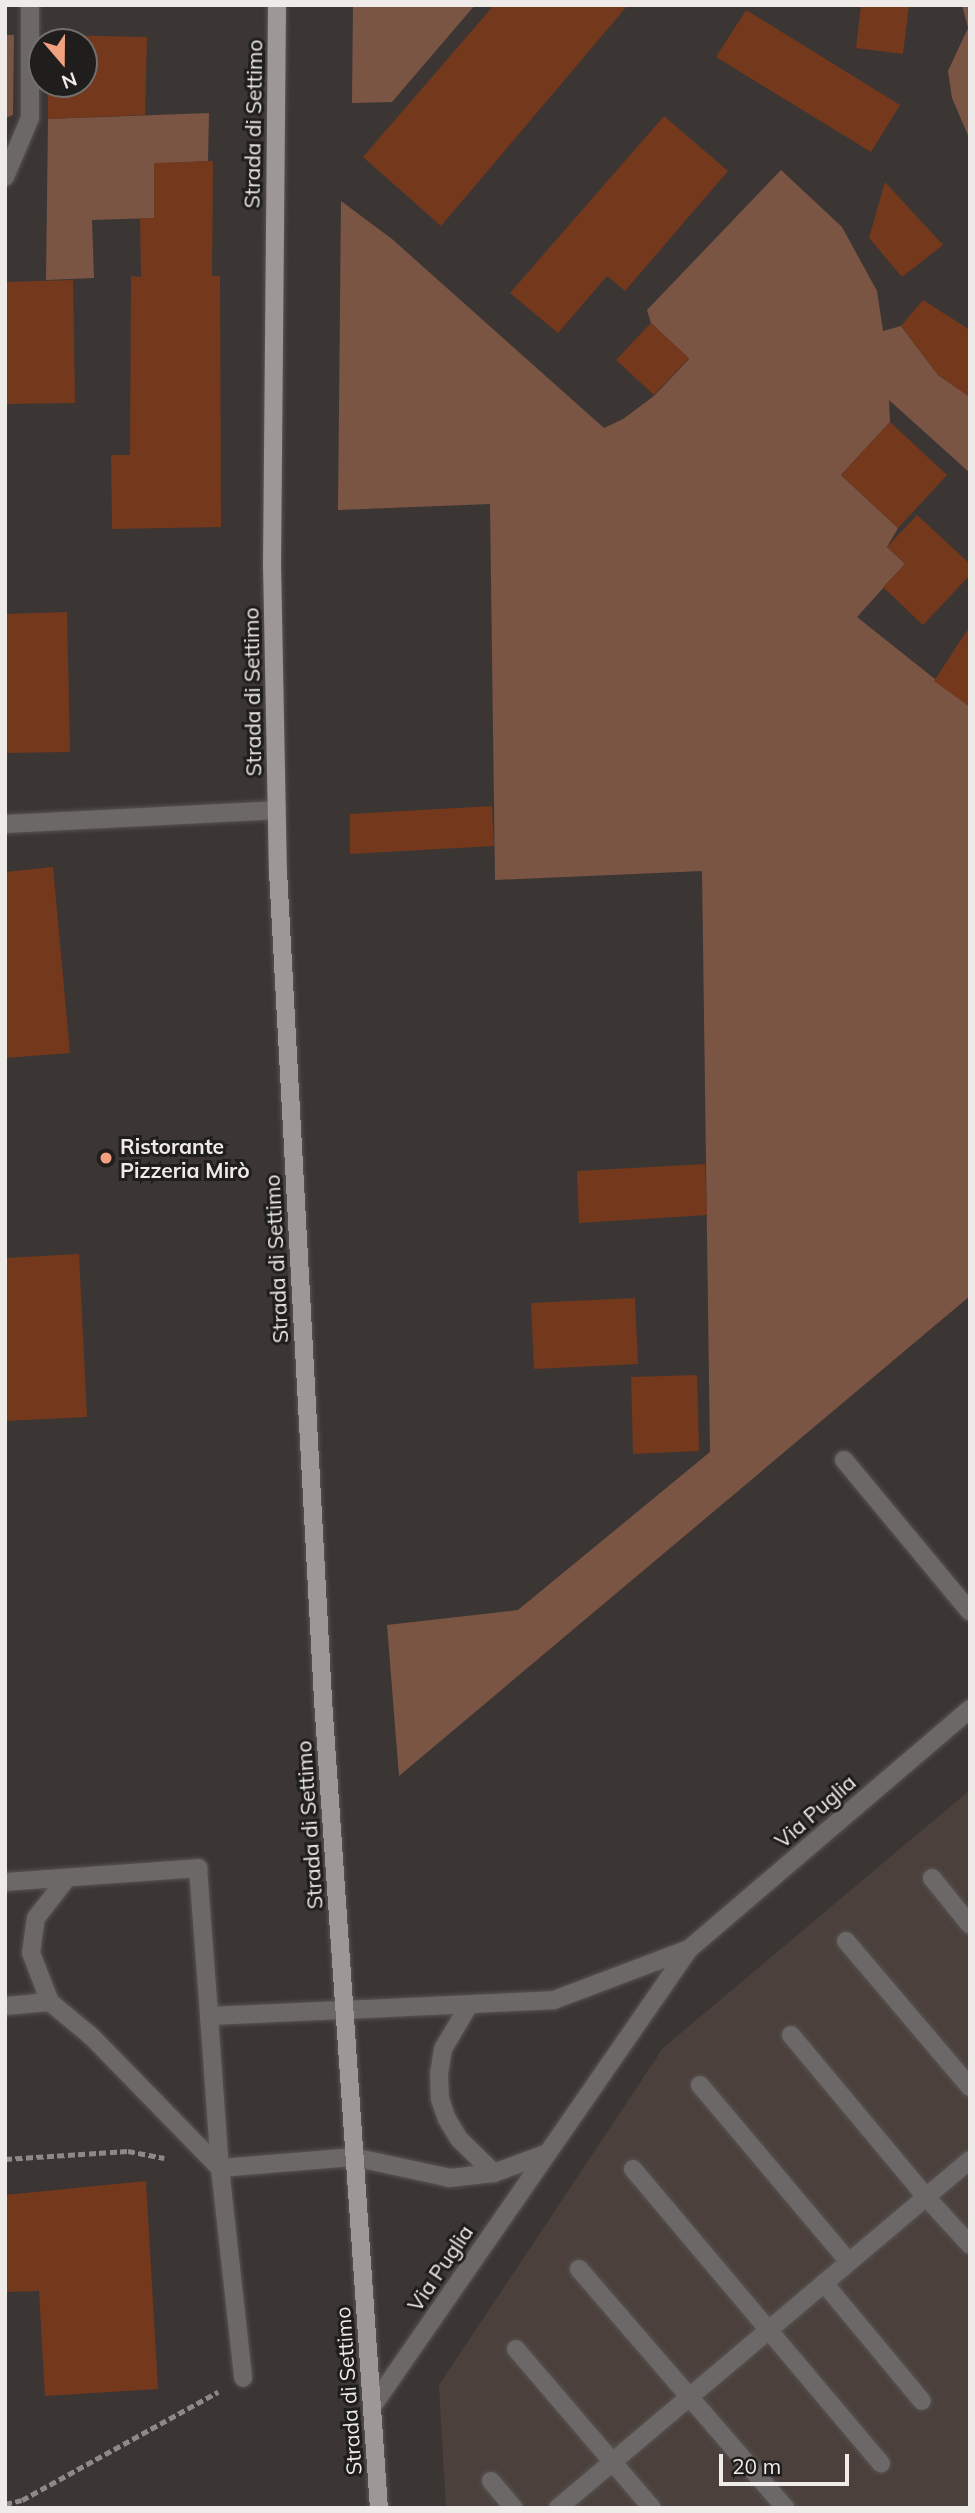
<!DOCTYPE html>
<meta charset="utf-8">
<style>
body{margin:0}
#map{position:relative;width:975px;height:2513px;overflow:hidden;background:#3b3634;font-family:Mulish,sans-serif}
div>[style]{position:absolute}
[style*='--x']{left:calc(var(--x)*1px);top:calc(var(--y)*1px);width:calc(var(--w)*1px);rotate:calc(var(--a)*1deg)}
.built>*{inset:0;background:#4b403c}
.green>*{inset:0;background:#7b5544}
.building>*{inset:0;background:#74381c}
.path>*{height:4.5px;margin-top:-2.25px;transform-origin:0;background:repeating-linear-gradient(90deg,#8e8987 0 7px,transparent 0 10.5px)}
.roads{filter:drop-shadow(0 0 2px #585351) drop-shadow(0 0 2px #585351)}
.lane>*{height:18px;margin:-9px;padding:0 9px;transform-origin:9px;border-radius:9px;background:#6b6867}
.street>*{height:18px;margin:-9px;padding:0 9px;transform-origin:9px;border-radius:9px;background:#6b6867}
.primary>*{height:18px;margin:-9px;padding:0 9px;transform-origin:9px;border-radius:9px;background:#9d9795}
.dots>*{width:19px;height:19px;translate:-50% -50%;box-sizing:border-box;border:4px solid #201e1d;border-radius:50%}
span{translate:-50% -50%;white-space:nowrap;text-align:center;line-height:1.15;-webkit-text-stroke:6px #201e1d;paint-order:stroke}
.street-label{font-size:21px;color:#eeebe9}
.poi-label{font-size:21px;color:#eeebe9;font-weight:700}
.left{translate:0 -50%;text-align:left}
.frame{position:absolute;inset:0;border:7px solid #eeebe9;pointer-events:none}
.north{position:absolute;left:28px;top:28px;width:70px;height:70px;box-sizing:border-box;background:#201e1d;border:2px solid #72706f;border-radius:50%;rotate:160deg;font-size:19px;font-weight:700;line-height:28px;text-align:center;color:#eeebe9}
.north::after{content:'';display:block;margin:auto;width:24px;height:32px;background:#f2a17e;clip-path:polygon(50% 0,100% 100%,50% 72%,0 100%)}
.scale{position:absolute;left:719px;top:2454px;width:130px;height:32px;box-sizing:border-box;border:4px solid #eeebe9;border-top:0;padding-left:9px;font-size:21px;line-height:24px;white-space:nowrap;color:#eeebe9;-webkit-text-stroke:5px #201e1d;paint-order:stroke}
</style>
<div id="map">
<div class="built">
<div style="clip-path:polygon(970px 1790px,970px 2508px,446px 2508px,439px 2385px,663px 2048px)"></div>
</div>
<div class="green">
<div style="clip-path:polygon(353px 5px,475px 5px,392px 102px,352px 103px)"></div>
<div style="clip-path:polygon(962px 5px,970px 5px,970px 140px,952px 98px,948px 71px,968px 28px)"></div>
<div style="clip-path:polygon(5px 35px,14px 35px,13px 115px,5px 118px)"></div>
<div style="clip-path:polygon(209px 113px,208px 161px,154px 164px,154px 218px,92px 220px,94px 278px,46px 280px,48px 119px)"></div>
<div style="clip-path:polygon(781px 170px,842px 227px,877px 291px,883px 331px,901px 326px,938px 375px,970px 397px,970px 473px,889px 400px,890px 422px,841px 475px,898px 528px,887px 547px,905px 564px,857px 617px,970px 707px,970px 1296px,399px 1776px,387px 1625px,518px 1610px,710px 1452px,702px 871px,495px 880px,490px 504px,338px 510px,341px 201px,392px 239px,604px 428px,623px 419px,654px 396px,689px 359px,651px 323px,647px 310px)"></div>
</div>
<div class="building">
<div style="clip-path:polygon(494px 5px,628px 5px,441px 226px,363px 157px)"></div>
<div style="clip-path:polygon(861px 5px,909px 5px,903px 54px,856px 48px)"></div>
<div style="clip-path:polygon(746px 10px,900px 105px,871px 152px,716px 57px)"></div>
<div style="clip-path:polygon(49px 35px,147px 37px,145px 115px,48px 119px,48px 84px,84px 84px,84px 42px,49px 42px)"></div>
<div style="clip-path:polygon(664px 116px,728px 171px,625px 291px,607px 276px,558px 333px,510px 293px)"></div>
<div style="clip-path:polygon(213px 161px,212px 276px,220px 276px,221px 527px,112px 529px,111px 455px,130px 455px,131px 276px,141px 277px,140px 218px,154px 218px,154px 163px)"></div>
<div style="clip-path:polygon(885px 182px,943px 245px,902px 277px,869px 238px)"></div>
<div style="clip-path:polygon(73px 280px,75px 403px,5px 404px,5px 282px)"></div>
<div style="clip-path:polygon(923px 300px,970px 330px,970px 397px,938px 375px,901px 326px)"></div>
<div style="clip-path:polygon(651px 323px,689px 358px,654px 395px,616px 360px)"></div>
<div style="clip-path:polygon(890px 422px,947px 475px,898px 528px,841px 475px)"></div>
<div style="clip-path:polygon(917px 515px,970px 564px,970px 575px,923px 625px,883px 587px,905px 564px,887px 547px)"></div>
<div style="clip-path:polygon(67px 612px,70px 752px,5px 753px,5px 614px)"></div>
<div style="clip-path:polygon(970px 626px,970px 707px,934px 681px)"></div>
<div style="clip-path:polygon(492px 806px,494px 846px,350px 854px,350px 814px)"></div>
<div style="clip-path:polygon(53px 867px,70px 1053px,5px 1058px,5px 872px)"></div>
<div style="clip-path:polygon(705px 1164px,707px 1215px,579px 1223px,577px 1171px)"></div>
<div style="clip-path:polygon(79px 1254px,87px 1417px,5px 1421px,5px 1258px)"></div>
<div style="clip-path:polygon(635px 1298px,638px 1364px,534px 1369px,531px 1303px)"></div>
<div style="clip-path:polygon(697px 1375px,699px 1451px,633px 1454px,631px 1377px)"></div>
<div style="clip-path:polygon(146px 2181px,158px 2389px,45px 2396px,39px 2291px,5px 2292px,5px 2195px)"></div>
</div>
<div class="path">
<div style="--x:5;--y:2159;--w:123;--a:-3.7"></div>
<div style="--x:128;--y:2151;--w:37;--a:11"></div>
<div style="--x:5;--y:2504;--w:17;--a:-13"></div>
<div style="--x:22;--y:2500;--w:224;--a:-28.9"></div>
</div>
<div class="roads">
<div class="lane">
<div style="--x:5;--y:177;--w:64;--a:-67"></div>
<div style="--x:30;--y:118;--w:113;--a:-90"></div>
<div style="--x:844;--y:1460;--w:197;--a:50.3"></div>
<div style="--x:932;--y:1878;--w:60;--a:51"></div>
<div style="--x:5;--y:1882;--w:194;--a:-4.1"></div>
<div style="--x:198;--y:1868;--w:148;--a:85.7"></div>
<div style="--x:209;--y:2016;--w:134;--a:-2.6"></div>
<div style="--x:846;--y:1941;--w:192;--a:49.7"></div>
<div style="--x:50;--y:2002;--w:53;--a:-111.2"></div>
<div style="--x:31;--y:1953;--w:35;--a:-82"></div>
<div style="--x:36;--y:1918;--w:51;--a:-52.2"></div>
<div style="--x:5;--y:2006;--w:45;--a:-5.1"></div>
<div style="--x:50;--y:2002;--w:55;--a:39.8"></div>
<div style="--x:92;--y:2037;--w:183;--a:45.7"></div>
<div style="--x:220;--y:2168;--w:133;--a:-4.7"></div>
<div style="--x:209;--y:2016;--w:152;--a:85.9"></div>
<div style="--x:220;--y:2168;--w:211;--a:83.7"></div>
<div style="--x:791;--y:2035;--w:211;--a:50.2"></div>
<div style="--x:926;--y:2197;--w:65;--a:47.5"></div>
<div style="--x:700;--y:2085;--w:231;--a:49.9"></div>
<div style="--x:633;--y:2169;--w:385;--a:49.9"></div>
<div style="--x:579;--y:2269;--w:316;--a:49.2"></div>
<div style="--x:824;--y:2283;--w:153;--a:50.3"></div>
<div style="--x:516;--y:2349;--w:209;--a:49.5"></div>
<div style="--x:491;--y:2481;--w:35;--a:50"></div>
<div style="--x:558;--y:2508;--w:539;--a:-40.19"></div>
</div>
<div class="street">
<div style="--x:5;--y:824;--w:272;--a:-2.9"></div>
<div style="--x:469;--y:2005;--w:51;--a:120.6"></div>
<div style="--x:443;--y:2049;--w:24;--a:99"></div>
<div style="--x:439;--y:2073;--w:26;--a:88"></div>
<div style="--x:440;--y:2099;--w:21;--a:71"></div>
<div style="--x:447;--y:2119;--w:23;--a:59"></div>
<div style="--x:459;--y:2139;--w:49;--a:44.2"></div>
<div style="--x:343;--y:2010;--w:211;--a:-2.7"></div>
<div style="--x:554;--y:2000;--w:144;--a:-20.7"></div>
<div style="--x:353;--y:2157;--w:99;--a:12.2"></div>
<div style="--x:450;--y:2178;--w:44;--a:-6.5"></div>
<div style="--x:494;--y:2173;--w:54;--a:-20.4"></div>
<div style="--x:372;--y:2407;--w:557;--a:-55.31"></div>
<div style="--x:689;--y:1949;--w:370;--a:-40.5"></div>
</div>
<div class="primary">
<div style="--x:277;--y:5;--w:558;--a:90.51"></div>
<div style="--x:272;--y:563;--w:308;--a:88.9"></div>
<div style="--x:278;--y:871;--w:830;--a:86.89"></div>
<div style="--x:323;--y:1700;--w:810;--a:86.04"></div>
</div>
</div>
<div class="dots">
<div style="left:106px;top:1158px;background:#f2a17e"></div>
</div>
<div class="street-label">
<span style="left:253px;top:124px;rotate:-89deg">Strada di Settimo</span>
<span style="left:252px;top:692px;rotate:-91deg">Strada di Settimo</span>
<span style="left:276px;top:1259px;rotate:-93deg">Strada di Settimo</span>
<span style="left:815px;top:1811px;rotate:-41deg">Via Puglia</span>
<span style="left:309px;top:1825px;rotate:-94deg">Strada di Settimo</span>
<span style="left:440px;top:2268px;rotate:-56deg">Via Puglia</span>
<span style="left:348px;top:2391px;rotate:-94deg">Strada di Settimo</span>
</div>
<div class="poi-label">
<span class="left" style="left:120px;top:1158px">Ristorante<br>Pizzeria Mirò</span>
</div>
<div class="frame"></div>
<div class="north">N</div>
<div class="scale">20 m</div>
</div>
